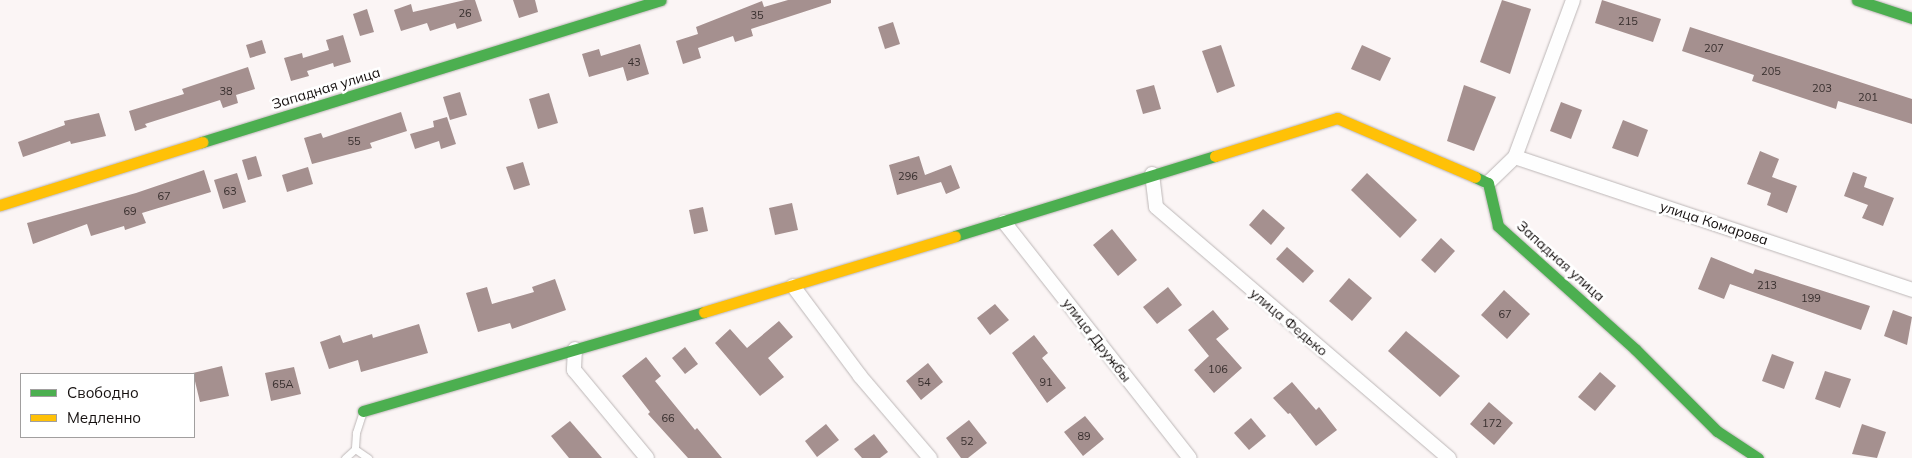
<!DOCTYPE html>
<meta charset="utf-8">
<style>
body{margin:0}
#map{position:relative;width:1912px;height:458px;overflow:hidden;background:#fbf5f5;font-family:Mulish,sans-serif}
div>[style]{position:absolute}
.building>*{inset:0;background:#a5908f}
.roads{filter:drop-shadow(0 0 1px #bcb6b6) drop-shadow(0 0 1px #bcb6b6)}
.lane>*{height:7px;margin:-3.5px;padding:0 3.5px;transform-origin:3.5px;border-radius:3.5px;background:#fefefe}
.street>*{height:14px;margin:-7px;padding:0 7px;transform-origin:7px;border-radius:7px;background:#fefefe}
.fast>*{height:11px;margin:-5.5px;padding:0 5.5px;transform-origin:5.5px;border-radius:5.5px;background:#4caf50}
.slow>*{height:11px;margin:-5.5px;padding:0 5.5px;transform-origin:5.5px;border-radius:5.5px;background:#ffc107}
span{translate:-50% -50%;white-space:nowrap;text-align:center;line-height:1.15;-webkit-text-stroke:5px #fff;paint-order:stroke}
.number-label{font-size:11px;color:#382f2e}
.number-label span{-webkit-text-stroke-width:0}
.street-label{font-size:14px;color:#140f0e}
.legend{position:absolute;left:20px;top:373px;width:175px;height:65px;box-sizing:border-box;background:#fff;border:1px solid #a19f9f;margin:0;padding:6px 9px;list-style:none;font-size:15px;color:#140f0e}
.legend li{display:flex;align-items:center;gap:10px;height:25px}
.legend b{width:25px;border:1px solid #a19f9f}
</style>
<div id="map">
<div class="building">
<div style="clip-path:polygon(465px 0,475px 0,482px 21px,457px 29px,455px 23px,430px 31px,427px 23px,401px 31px,394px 10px,411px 4px,413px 12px)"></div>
<div style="clip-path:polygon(513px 0,535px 0,538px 12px,519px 18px)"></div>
<div style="clip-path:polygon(788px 0,831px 0,831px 3px,751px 29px,753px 36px,735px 42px,733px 36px,698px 48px,701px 58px,683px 64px,676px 41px,698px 34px,696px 27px,762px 1px,764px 7px)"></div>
<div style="clip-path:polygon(1502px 0,1531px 9px,1510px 74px,1480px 62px)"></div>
<div style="clip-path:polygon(1602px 0,1661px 19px,1653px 42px,1595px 23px)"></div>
<div style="clip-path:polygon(367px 9px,374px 32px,360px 36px,353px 14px)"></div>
<div style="clip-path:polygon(893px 22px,900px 44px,885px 49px,878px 27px)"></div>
<div style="clip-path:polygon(1690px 27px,1912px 99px,1912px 124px,1838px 101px,1836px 109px,1752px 81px,1754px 75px,1682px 51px)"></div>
<div style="clip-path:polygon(343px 35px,351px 62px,334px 67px,333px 63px,307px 71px,309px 76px,291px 81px,284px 58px,302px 53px,303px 58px,329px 50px,326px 40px)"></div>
<div style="clip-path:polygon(262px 40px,266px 53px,250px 58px,246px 45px)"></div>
<div style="clip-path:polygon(640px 44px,649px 74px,627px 81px,623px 67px,589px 77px,582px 54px,599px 49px,601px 56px)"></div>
<div style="clip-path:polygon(1221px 45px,1235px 86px,1217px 93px,1202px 51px)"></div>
<div style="clip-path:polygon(1362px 45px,1391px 58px,1380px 81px,1351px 69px)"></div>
<div style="clip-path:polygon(248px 67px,255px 89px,236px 95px,238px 103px,223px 108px,220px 100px,145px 124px,147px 127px,135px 131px,129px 111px,184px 94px,182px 89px)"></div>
<div style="clip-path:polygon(1154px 85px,1161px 109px,1143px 114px,1136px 90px)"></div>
<div style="clip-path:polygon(1464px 85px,1496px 97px,1474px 151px,1447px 141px)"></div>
<div style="clip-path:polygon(460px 92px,467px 115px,450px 120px,443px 97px)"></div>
<div style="clip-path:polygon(549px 93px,558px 123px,538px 129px,529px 99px)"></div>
<div style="clip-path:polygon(1561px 102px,1582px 110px,1571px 139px,1550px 131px)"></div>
<div style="clip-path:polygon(401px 112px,407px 131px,370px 143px,372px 148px,312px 164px,304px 138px,321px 133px,323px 138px)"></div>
<div style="clip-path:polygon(99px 113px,106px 136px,71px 144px,70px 141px,23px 157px,18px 142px,65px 125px,64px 121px)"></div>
<div style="clip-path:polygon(447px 117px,456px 144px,441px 149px,439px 141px,415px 149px,410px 134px,434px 127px,433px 121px)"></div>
<div style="clip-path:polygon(1623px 120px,1648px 130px,1638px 157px,1612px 148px)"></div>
<div style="clip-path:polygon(1760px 151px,1779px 159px,1772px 177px,1797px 186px,1787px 213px,1767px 205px,1771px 193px,1747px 184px)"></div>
<div style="clip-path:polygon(256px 156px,262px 176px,248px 180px,242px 160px)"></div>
<div style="clip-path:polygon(919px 156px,925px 175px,951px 165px,960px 188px,946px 194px,941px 182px,897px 195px,889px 165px)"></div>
<div style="clip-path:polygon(523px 162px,530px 185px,514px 190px,506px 167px)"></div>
<div style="clip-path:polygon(308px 167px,313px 184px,287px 192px,282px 175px)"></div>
<div style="clip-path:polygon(204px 170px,211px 192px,142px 213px,146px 223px,125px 230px,124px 226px,91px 236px,87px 224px,33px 244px,27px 223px,136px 193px)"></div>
<div style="clip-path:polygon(1853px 172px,1867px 177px,1864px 187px,1894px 198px,1883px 226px,1862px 218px,1868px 205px,1844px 196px)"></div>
<div style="clip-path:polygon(237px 173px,246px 202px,223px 209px,214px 180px)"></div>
<div style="clip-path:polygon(1367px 173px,1417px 220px,1400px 238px,1351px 190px)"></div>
<div style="clip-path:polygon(792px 203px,798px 230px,775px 235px,769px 208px)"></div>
<div style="clip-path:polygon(703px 207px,708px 231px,694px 234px,689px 210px)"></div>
<div style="clip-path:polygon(1263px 209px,1285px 228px,1271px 245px,1249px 225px)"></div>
<div style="clip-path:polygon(1112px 229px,1137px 260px,1118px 276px,1093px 245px)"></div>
<div style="clip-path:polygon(1441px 238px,1455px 251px,1435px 273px,1421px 260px)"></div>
<div style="clip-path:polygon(1287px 247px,1314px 271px,1303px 283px,1276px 259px)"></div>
<div style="clip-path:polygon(1711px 257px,1753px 274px,1755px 269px,1870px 306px,1861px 330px,1730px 284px,1724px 299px,1698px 289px)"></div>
<div style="clip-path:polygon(1349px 278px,1372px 298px,1352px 321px,1329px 301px)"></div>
<div style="clip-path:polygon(555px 279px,566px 310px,512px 329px,510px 323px,478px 332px,466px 293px,487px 287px,492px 304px,534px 292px,532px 287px)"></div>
<div style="clip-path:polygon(1168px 287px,1182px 305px,1157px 324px,1143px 307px)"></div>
<div style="clip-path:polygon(1504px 290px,1530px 314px,1507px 339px,1481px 315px)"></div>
<div style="clip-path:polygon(995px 304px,1009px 320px,990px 335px,977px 318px)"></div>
<div style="clip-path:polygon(1213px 310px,1229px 329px,1216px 339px,1242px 368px,1214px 393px,1194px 370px,1209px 356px,1188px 330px)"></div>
<div style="clip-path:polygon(1893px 310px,1912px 317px,1907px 345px,1884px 336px)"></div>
<div style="clip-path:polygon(779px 321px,793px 337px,768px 358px,784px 377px,760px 396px,715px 343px,730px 329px,747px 348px)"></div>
<div style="clip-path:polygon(419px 324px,428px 353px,361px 372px,358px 360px,329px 369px,320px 342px,340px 335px,343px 343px,372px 334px,373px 338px)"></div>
<div style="clip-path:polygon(1406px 331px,1460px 376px,1440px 397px,1388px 351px)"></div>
<div style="clip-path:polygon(1034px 335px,1048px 353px,1042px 358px,1066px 388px,1047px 403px,1012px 353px)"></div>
<div style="clip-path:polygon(685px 347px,698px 364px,685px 374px,672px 358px)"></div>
<div style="clip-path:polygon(1772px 354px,1794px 362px,1784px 389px,1762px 381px)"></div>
<div style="clip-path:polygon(646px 357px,661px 376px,655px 381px,695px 430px,697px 428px,722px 458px,688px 458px,648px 414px,650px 412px,622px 376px)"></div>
<div style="clip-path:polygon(928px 363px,943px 382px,921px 400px,906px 381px)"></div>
<div style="clip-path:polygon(222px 366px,229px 396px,200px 402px,193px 373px)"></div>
<div style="clip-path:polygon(294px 367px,301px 394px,271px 401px,265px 373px)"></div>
<div style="clip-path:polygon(1825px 371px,1851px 379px,1840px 408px,1815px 399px)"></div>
<div style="clip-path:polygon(1600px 372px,1616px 386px,1595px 411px,1578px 397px)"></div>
<div style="clip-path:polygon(1292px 382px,1316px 410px,1319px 407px,1337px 430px,1316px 446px,1290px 413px,1288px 414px,1273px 398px)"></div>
<div style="clip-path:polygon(1489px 402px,1513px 423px,1494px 445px,1470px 424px)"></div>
<div style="clip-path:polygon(1085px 416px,1104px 439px,1083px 456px,1064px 432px)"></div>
<div style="clip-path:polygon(1251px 418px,1266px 436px,1249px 450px,1234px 433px)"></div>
<div style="clip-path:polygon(969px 420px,987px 443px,968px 458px,961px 458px,946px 438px)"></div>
<div style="clip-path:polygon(570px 421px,590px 444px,602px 458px,569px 458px,551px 436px)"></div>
<div style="clip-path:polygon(826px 424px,839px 440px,817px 457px,805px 441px)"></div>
<div style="clip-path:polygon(1862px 424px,1886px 432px,1877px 458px,1852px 454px)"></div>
<div style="clip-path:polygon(874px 434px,888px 452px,880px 458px,862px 458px,854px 449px)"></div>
</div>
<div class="roads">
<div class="lane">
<div style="left:363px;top:411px;width:23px;rotate:108deg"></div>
<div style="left:356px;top:433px;width:16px;rotate:94deg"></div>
<div style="left:355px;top:449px;width:16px;rotate:35deg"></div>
<div style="left:345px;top:458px;width:13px;rotate:-42deg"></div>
</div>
<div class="street">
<div style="left:1515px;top:157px;width:419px;rotate:18.5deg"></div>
<div style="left:1152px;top:174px;width:33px;rotate:83deg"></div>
<div style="left:1156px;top:207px;width:386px;rotate:40.6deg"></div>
<div style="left:1488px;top:183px;width:37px;rotate:-44deg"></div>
<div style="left:1515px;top:157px;width:167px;rotate:-69.7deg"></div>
<div style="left:1004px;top:222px;width:300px;rotate:51.8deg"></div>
<div style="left:793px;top:286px;width:112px;rotate:53.3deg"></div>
<div style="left:860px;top:376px;width:108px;rotate:49.5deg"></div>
<div style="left:575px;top:349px;width:21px;rotate:93deg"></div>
<div style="left:574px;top:370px;width:114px;rotate:50.3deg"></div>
</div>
<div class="fast">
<div style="left:1857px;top:0;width:58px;rotate:18.1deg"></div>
<div style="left:202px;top:142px;width:480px;rotate:-17.2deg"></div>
<div style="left:1475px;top:177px;width:14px;rotate:25deg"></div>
<div style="left:1488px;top:183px;width:44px;rotate:76.9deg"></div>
<div style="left:1498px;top:226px;width:184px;rotate:41.9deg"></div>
<div style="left:1635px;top:349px;width:116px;rotate:45deg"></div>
<div style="left:1717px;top:431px;width:49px;rotate:33.4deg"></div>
<div style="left:955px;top:236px;width:272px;rotate:-17.1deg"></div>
<div style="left:363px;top:411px;width:355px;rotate:-16.2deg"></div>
</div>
<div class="slow">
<div style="left:1215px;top:156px;width:128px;rotate:-17.3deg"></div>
<div style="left:1337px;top:118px;width:150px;rotate:23.1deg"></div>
<div style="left:0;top:205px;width:212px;rotate:-17.3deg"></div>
<div style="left:704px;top:312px;width:262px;rotate:-16.8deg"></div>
</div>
</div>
<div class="number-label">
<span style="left:465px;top:13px">26</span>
<span style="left:757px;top:15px">35</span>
<span style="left:1628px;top:21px">215</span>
<span style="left:1714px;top:48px">207</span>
<span style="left:634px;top:62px">43</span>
<span style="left:1771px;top:71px">205</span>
<span style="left:1822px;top:88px">203</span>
<span style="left:226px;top:91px">38</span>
<span style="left:1868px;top:97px">201</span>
<span style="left:354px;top:141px">55</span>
<span style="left:908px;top:176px">296</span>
<span style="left:230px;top:191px">63</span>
<span style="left:164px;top:196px">67</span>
<span style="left:130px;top:211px">69</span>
<span style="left:1767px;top:285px">213</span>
<span style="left:1811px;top:298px">199</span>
<span style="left:1505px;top:314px">67</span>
<span style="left:1218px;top:369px">106</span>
<span style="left:924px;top:382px">54</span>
<span style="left:1046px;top:382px">91</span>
<span style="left:283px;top:384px">65А</span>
<span style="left:668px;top:418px">66</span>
<span style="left:1492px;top:423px">172</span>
<span style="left:1084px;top:436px">89</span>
<span style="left:967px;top:441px">52</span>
</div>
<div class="street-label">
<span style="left:326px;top:88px;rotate:-17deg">Западная улица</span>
<span style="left:1714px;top:223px;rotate:18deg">улица Комарова</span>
<span style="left:1561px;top:261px;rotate:42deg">Западная улица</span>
<span style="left:1289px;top:322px;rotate:40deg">улица Федько</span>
<span style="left:1097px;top:340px;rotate:52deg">улица Дружбы</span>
</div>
<ul class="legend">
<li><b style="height:6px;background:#4caf50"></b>Свободно</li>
<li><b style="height:6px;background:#ffc107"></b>Медленно</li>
</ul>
</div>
